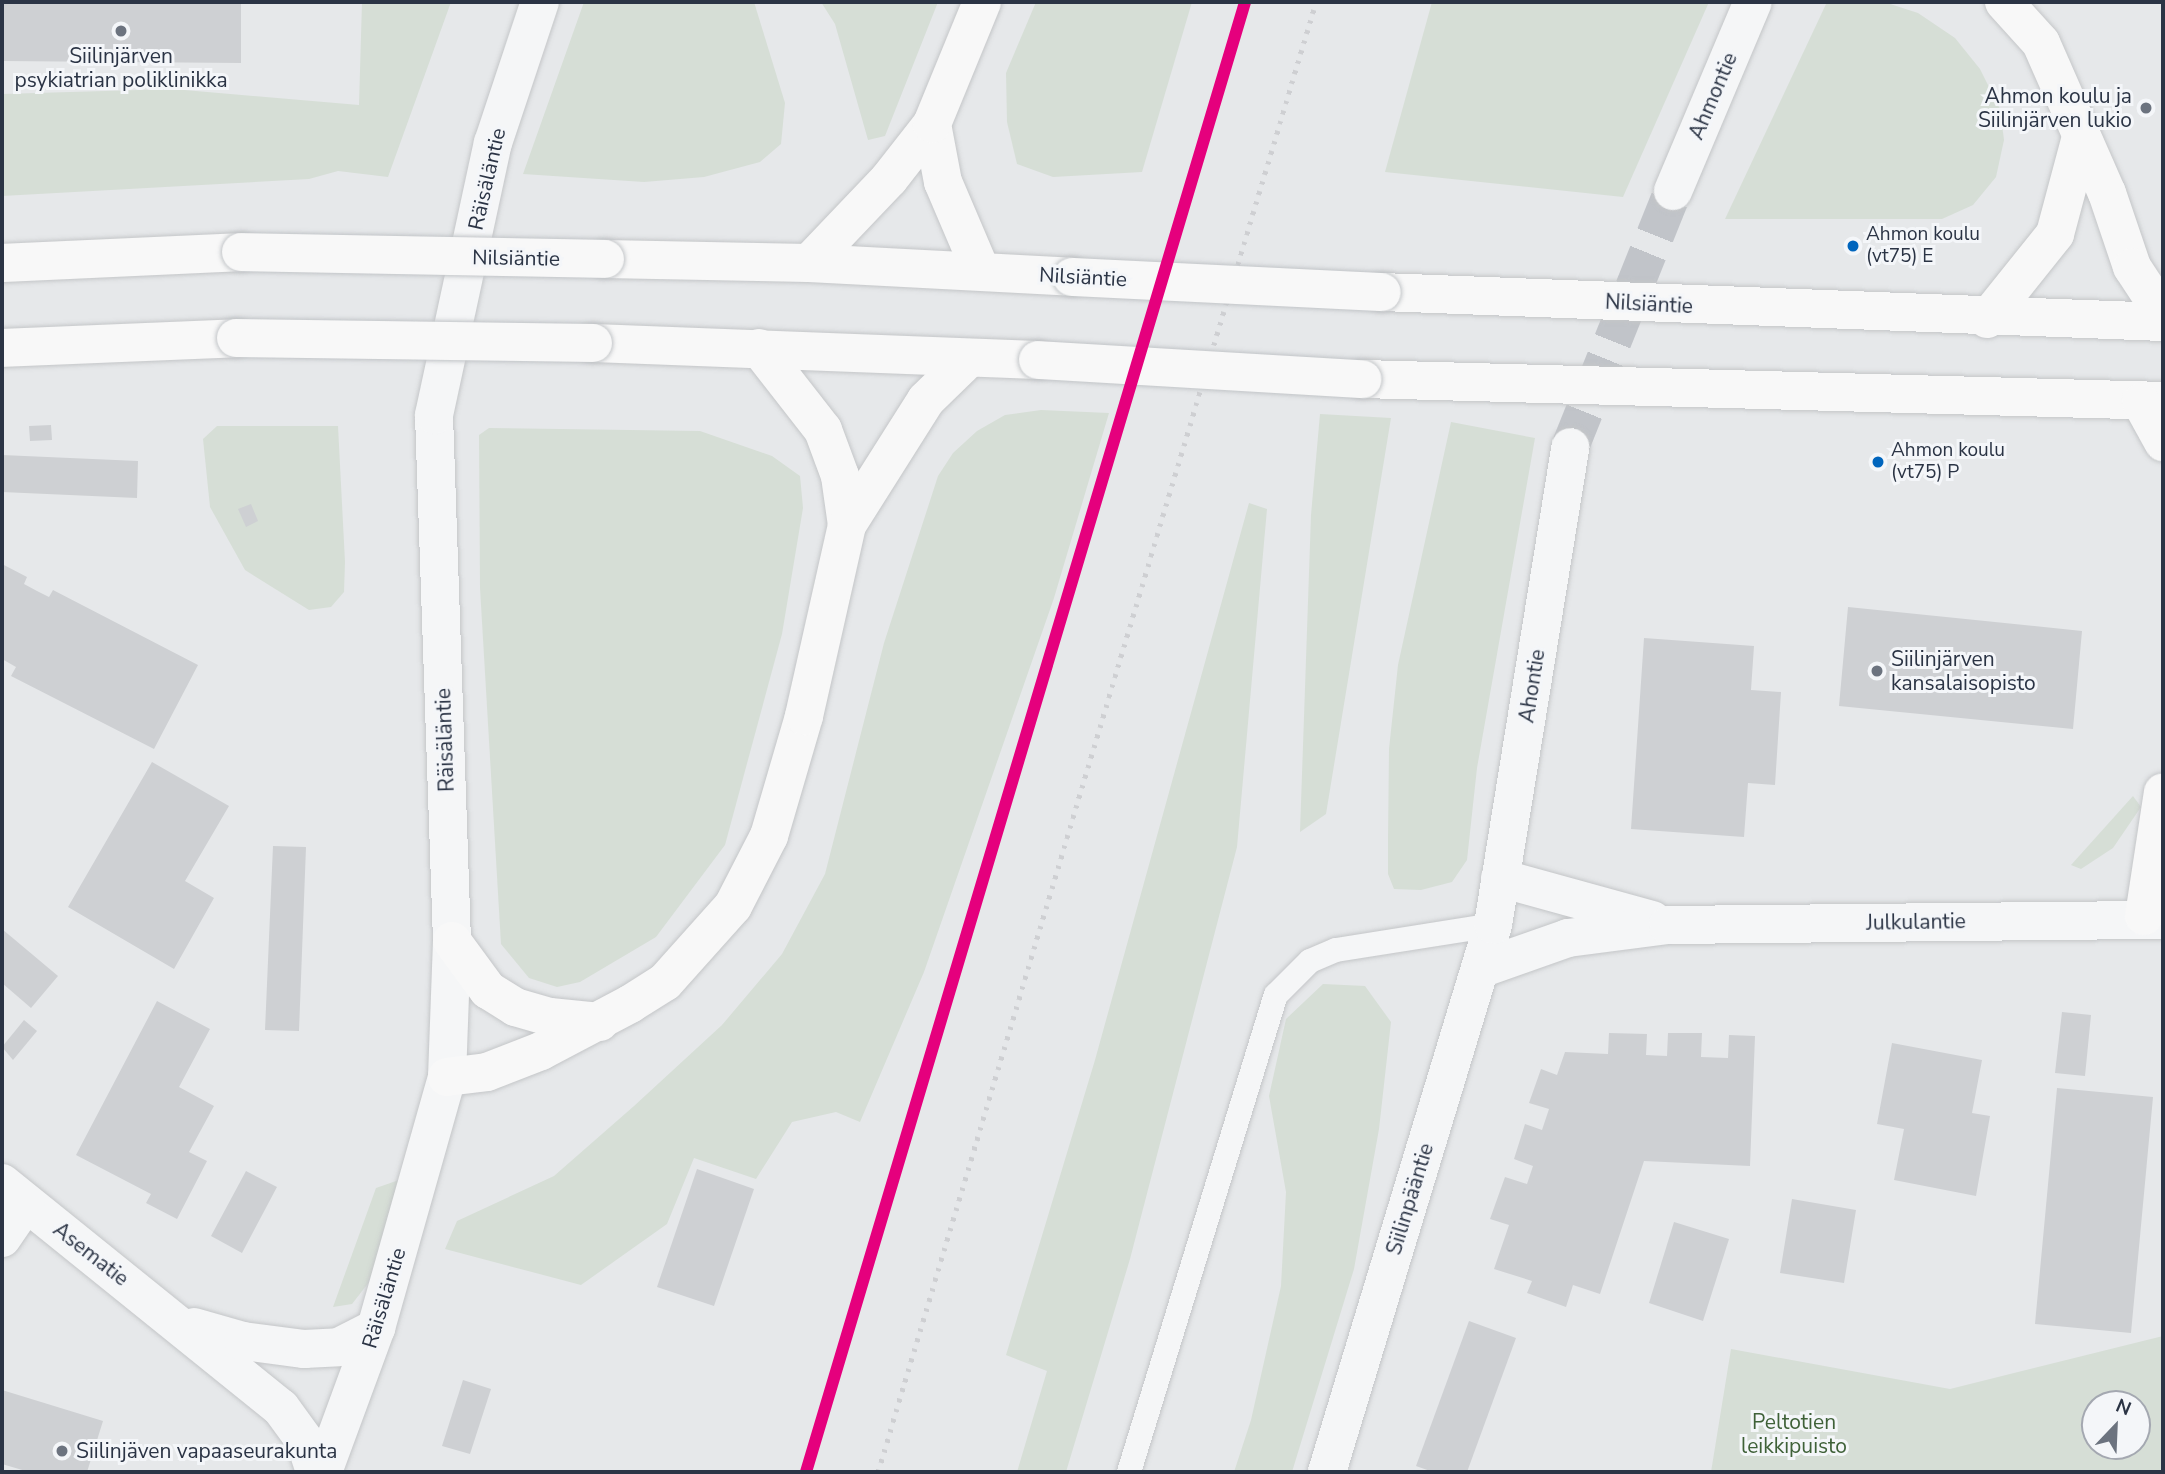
<!DOCTYPE html>
<meta charset="utf-8">
<style>
body{margin:0}
#map{position:relative;width:2165px;height:1474px;overflow:hidden;background:#e6e8ea;font-family:"Nunito Sans",sans-serif}
div>[style]{position:absolute}
.green>*{inset:0;background:#d6ded6}
.building>*{inset:0;background:#ced0d3}
.minor-tunnel>*{height:38px;margin-top:-19px;transform-origin:0;background:repeating-linear-gradient(90deg,#c1c4c9 0 38px,transparent 0 57px)}
.roads{filter:drop-shadow(0 0 2px #c4c6c8) drop-shadow(0 0 2px #c4c6c8)}
.service>*{height:24px;margin:-12px;padding:0 12px;transform-origin:12px;border-radius:12px;background:#f5f6f7}
.minor>*{height:38px;margin:-19px;padding:0 19px;transform-origin:19px;border-radius:19px;background:#f5f6f7}
.tertiary>*{height:38px;margin:-19px;padding:0 19px;transform-origin:19px;border-radius:19px;background:#f5f6f7}
.primary>*{height:38px;margin:-19px;padding:0 19px;transform-origin:19px;border-radius:19px;background:#f8f8f8}
.rail>*{height:5px;margin-top:-2.5px;transform-origin:0;background:repeating-linear-gradient(90deg,#cecfd2 0 3.5px,transparent 0 10.5px)}
.bridges{filter:drop-shadow(0 0 2px #c2c5c8) drop-shadow(0 0 2px #c2c5c8)}
.primary-bridge>*{height:38px;margin:-19px;padding:0 19px;transform-origin:19px;border-radius:19px;background:#f8f8f8}
.rail-1>*{height:12px;margin:-6px;padding:0 6px;transform-origin:6px;border-radius:6px;background:#e5007d}
.dots>*{width:19px;height:19px;translate:-50% -50%;box-sizing:border-box;border:4px solid #f4f6f9;border-radius:50%}
span{translate:-50% -50%;white-space:nowrap;text-align:center;line-height:1.15;-webkit-text-stroke:6px #f4f6f9;paint-order:stroke}
.bus-label{font-size:19px;color:#2b3445}
.left{translate:0 -50%;text-align:left}
.poi-label{font-size:21px;color:#2b3445}
.right{translate:-100% -50%;text-align:right}
.street-label{font-size:21px;color:#2b3445}
.park-label{font-size:21px;color:#3f6138}
.frame{position:absolute;inset:0;border:4px solid #2b3445;pointer-events:none}
.north{position:absolute;left:2081px;top:1390px;width:70px;height:70px;box-sizing:border-box;background:#f4f6f9;border:2px solid #a4a8b1;border-radius:50%;rotate:23deg;font-size:19px;font-weight:700;line-height:28px;text-align:center;color:#2b3445}
.north::after{content:'';display:block;margin:auto;width:24px;height:32px;background:#6c737f;clip-path:polygon(50% 0,100% 100%,50% 72%,0 100%)}
</style>
<div id="map">
<div class="green">
<div style="clip-path:polygon(362px 2px,451px 2px,388px 177px,338px 171px,309px 179px,2px 196px,2px 94px,173px 89px,359px 105px)"></div>
<div style="clip-path:polygon(584px 2px,754px 2px,785px 103px,781px 144px,760px 162px,704px 177px,644px 182px,523px 174px)"></div>
<div style="clip-path:polygon(821px 2px,938px 2px,885px 136px,868px 140px,835px 24px)"></div>
<div style="clip-path:polygon(1036px 2px,1192px 2px,1142px 172px,1053px 177px,1017px 164px,1007px 122px,1006px 73px)"></div>
<div style="clip-path:polygon(1432px 2px,1709px 2px,1623px 197px,1385px 172px)"></div>
<div style="clip-path:polygon(1827px 2px,1884px 2px,1918px 13px,1955px 38px,1980px 69px,2000px 109px,2004px 140px,1996px 177px,1973px 205px,1942px 219px,1725px 219px)"></div>
<div style="clip-path:polygon(1041px 410px,1109px 413px,1054px 598px,924px 972px,860px 1122px,836px 1112px,792px 1122px,756px 1179px,694px 1158px,667px 1224px,581px 1285px,445px 1249px,457px 1221px,554px 1176px,634px 1106px,722px 1025px,782px 954px,825px 874px,884px 643px,938px 476px,953px 453px,977px 431px,1005px 415px)"></div>
<div style="clip-path:polygon(1320px 414px,1391px 418px,1326px 814px,1300px 832px,1311px 515px)"></div>
<div style="clip-path:polygon(1451px 422px,1535px 438px,1477px 768px,1467px 860px,1452px 882px,1421px 890px,1394px 889px,1388px 874px,1388px 839px,1389px 749px,1398px 665px)"></div>
<div style="clip-path:polygon(217px 426px,338px 426px,345px 562px,344px 592px,331px 607px,309px 610px,245px 570px,210px 507px,203px 439px)"></div>
<div style="clip-path:polygon(489px 428px,700px 431px,772px 456px,800px 476px,803px 508px,782px 634px,725px 845px,656px 937px,580px 982px,557px 987px,529px 978px,501px 944px,480px 588px,479px 435px)"></div>
<div style="clip-path:polygon(1249px 503px,1267px 509px,1237px 847px,1130px 1259px,1066px 1472px,1017px 1472px,1047px 1371px,1006px 1355px,1095px 1060px)"></div>
<div style="clip-path:polygon(2133px 796px,2141px 807px,2113px 848px,2081px 869px,2071px 865px)"></div>
<div style="clip-path:polygon(1323px 984px,1365px 986px,1391px 1022px,1379px 1129px,1354px 1269px,1292px 1472px,1234px 1472px,1251px 1420px,1281px 1286px,1286px 1192px,1269px 1096px,1286px 1019px)"></div>
<div style="clip-path:polygon(399px 1180px,370px 1281px,352px 1304px,333px 1307px,376px 1188px)"></div>
<div style="clip-path:polygon(evenodd,2163px 1336px,2161px 1472px,1711px 1472px,1731px 1349px,1950px 1389px,2163px 1336px,2137px 1404px,2137px 1446px,2095px 1446px,2095px 1404px,2137px 1404px)"></div>
</div>
<div class="building">
<div style="clip-path:polygon(2px 2px,241px 2px,241px 63px,2px 61px)"></div>
<div style="clip-path:polygon(51px 425px,52px 440px,30px 441px,29px 426px)"></div>
<div style="clip-path:polygon(2px 455px,138px 461px,137px 498px,2px 492px)"></div>
<div style="clip-path:polygon(251px 504px,258px 521px,246px 527px,238px 509px)"></div>
<div style="clip-path:polygon(2px 564px,27px 577px,24px 584px,37px 591px,49px 597px,53px 590px,198px 665px,154px 749px,11px 676px,16px 667px,2px 659px)"></div>
<div style="clip-path:polygon(1848px 607px,2082px 631px,2073px 729px,1839px 706px)"></div>
<div style="clip-path:polygon(1644px 638px,1754px 646px,1751px 690px,1781px 692px,1775px 785px,1748px 783px,1744px 837px,1631px 829px)"></div>
<div style="clip-path:polygon(152px 762px,229px 806px,185px 881px,214px 898px,174px 969px,68px 907px)"></div>
<div style="clip-path:polygon(273px 846px,306px 847px,299px 1031px,265px 1030px)"></div>
<div style="clip-path:polygon(2px 929px,58px 976px,31px 1008px,2px 983px)"></div>
<div style="clip-path:polygon(157px 1001px,210px 1029px,179px 1087px,214px 1106px,189px 1152px,207px 1161px,177px 1219px,146px 1203px,151px 1194px,76px 1155px)"></div>
<div style="clip-path:polygon(2062px 1012px,2091px 1015px,2085px 1076px,2055px 1073px)"></div>
<div style="clip-path:polygon(24px 1020px,37px 1031px,13px 1060px,2px 1047px)"></div>
<div style="clip-path:polygon(1609px 1033px,1647px 1034px,1646px 1055px,1667px 1056px,1668px 1033px,1702px 1033px,1701px 1057px,1728px 1058px,1729px 1035px,1755px 1036px,1750px 1166px,1644px 1161px,1600px 1294px,1573px 1285px,1566px 1307px,1527px 1293px,1532px 1281px,1494px 1269px,1509px 1225px,1490px 1219px,1505px 1177px,1527px 1184px,1533px 1166px,1514px 1159px,1525px 1124px,1542px 1130px,1549px 1109px,1529px 1103px,1541px 1069px,1557px 1075px,1565px 1052px,1608px 1054px)"></div>
<div style="clip-path:polygon(1892px 1043px,1982px 1060px,1972px 1113px,1990px 1116px,1976px 1196px,1894px 1180px,1904px 1129px,1877px 1124px)"></div>
<div style="clip-path:polygon(2057px 1088px,2153px 1097px,2131px 1333px,2035px 1324px)"></div>
<div style="clip-path:polygon(697px 1169px,754px 1189px,714px 1306px,657px 1287px)"></div>
<div style="clip-path:polygon(246px 1171px,277px 1187px,242px 1253px,211px 1236px)"></div>
<div style="clip-path:polygon(1792px 1199px,1856px 1210px,1844px 1283px,1780px 1273px)"></div>
<div style="clip-path:polygon(1674px 1222px,1729px 1239px,1703px 1321px,1649px 1303px)"></div>
<div style="clip-path:polygon(1469px 1321px,1516px 1338px,1467px 1472px,1433px 1472px,1416px 1466px)"></div>
<div style="clip-path:polygon(463px 1380px,491px 1389px,470px 1454px,442px 1446px)"></div>
<div style="clip-path:polygon(2px 1390px,103px 1421px,87px 1472px,29px 1472px,2px 1464px)"></div>
</div>
<div class="minor-tunnel">
<div style="left:1570px;top:447px;width:276px;rotate:-68.1deg"></div>
</div>
<div class="roads">
<div class="service">
<div style="left:1129px;top:1472px;width:499px;rotate:-72.9deg"></div>
<div style="left:1276px;top:995px;width:48px;rotate:-45deg"></div>
<div style="left:1310px;top:961px;width:28px;rotate:-23deg"></div>
<div style="left:1336px;top:950px;width:159px;rotate:-9deg"></div>
</div>
<div class="minor">
<div style="left:1673px;top:191px;width:205px;rotate:-67.1deg"></div>
<div style="left:1500px;top:878px;width:158px;rotate:15.4deg"></div>
<div style="left:1480px;top:969px;width:93px;rotate:-19.4deg"></div>
<div style="left:1568px;top:938px;width:101px;rotate:-7.4deg"></div>
<div style="left:1668px;top:925px;width:495px;rotate:-0.6deg"></div>
<div style="left:2px;top:1183px;width:358px;rotate:38.9deg"></div>
<div style="left:281px;top:1408px;width:41px;rotate:54deg"></div>
<div style="left:305px;top:1441px;width:33px;rotate:72deg"></div>
<div style="left:2px;top:1238px;width:42px;rotate:-55.6deg"></div>
<div style="left:194px;top:1327px;width:51px;rotate:15.9deg"></div>
<div style="left:243px;top:1341px;width:62px;rotate:7.5deg"></div>
<div style="left:304px;top:1349px;width:35px;rotate:-3deg"></div>
<div style="left:339px;top:1347px;width:42px;rotate:-27.2deg"></div>
<div style="left:323px;top:1472px;width:153px;rotate:-69.8deg"></div>
<div style="left:376px;top:1328px;width:261px;rotate:-74.2deg"></div>
<div style="left:1327px;top:1472px;width:572px;rotate:-73.12deg"></div>
<div style="left:1493px;top:925px;width:484px;rotate:-80.8deg"></div>
</div>
<div class="tertiary">
<div style="left:447px;top:1077px;width:136px;rotate:-87.9deg"></div>
<div style="left:452px;top:941px;width:526px;rotate:-91.96deg"></div>
<div style="left:434px;top:415px;width:278px;rotate:-77.8deg"></div>
<div style="left:493px;top:143px;width:149px;rotate:-71.6deg"></div>
</div>
<div class="primary">
<div style="left:2004px;top:2px;width:55px;rotate:47.9deg"></div>
<div style="left:2041px;top:43px;width:164px;rotate:66.3deg"></div>
<div style="left:2107px;top:193px;width:78px;rotate:71.3deg"></div>
<div style="left:2132px;top:267px;width:56px;rotate:56.6deg"></div>
<div style="left:932px;top:124px;width:59px;rotate:79.3deg"></div>
<div style="left:943px;top:182px;width:97px;rotate:66.9deg"></div>
<div style="left:605px;top:259px;width:204px;rotate:1.1deg"></div>
<div style="left:809px;top:263px;width:263px;rotate:3deg"></div>
<div style="left:2px;top:263px;width:239px;rotate:-2.6deg"></div>
<div style="left:809px;top:263px;width:116px;rotate:-46.4deg"></div>
<div style="left:889px;top:179px;width:70px;rotate:-52deg"></div>
<div style="left:932px;top:124px;width:132px;rotate:-67.7deg"></div>
<div style="left:1382px;top:292px;width:782px;rotate:2.2deg"></div>
<div style="left:1987px;top:319px;width:109px;rotate:-51.3deg"></div>
<div style="left:2055px;top:234px;width:96px;rotate:-75deg"></div>
<div style="left:593px;top:343px;width:445px;rotate:2.2deg"></div>
<div style="left:2px;top:348px;width:234px;rotate:-2.4deg"></div>
<div style="left:759px;top:348px;width:104px;rotate:52deg"></div>
<div style="left:823px;top:430px;width:49px;rotate:69.7deg"></div>
<div style="left:840px;top:476px;width:49px;rotate:81.9deg"></div>
<div style="left:1362px;top:379px;width:801px;rotate:1.57deg"></div>
<div style="left:2141px;top:402px;width:46px;rotate:61.2deg"></div>
<div style="left:2144px;top:916px;width:125px;rotate:-81.3deg"></div>
<div style="left:452px;top:941px;width:61px;rotate:53.7deg"></div>
<div style="left:488px;top:990px;width:32px;rotate:32deg"></div>
<div style="left:515px;top:1007px;width:36px;rotate:16deg"></div>
<div style="left:550px;top:1017px;width:50px;rotate:5.7deg"></div>
<div style="left:447px;top:1077px;width:40px;rotate:-7.1deg"></div>
<div style="left:487px;top:1072px;width:58px;rotate:-21.3deg"></div>
<div style="left:541px;top:1051px;width:101px;rotate:-27.8deg"></div>
<div style="left:630px;top:1004px;width:41px;rotate:-32.2deg"></div>
<div style="left:665px;top:982px;width:102px;rotate:-48.2deg"></div>
<div style="left:733px;top:906px;width:79px;rotate:-62.8deg"></div>
<div style="left:769px;top:836px;width:125px;rotate:-73.7deg"></div>
<div style="left:804px;top:716px;width:196px;rotate:-77.3deg"></div>
<div style="left:847px;top:525px;width:148px;rotate:-57.7deg"></div>
<div style="left:926px;top:400px;width:60px;rotate:-44.3deg"></div>
</div>
</div>
<div class="rail">
<div style="left:878px;top:1472px;width:1534px;rotate:-73.41deg"></div>
</div>
<div class="bridges">
<div class="primary-bridge">
<div style="left:241px;top:252px;width:364px;rotate:1.1deg"></div>
<div style="left:1072px;top:277px;width:310px;rotate:2.8deg"></div>
<div style="left:236px;top:338px;width:357px;rotate:0.8deg"></div>
<div style="left:1038px;top:360px;width:325px;rotate:3.4deg"></div>
</div>
</div>
<div class="rail-1">
<div style="left:806px;top:1472px;width:1534px;rotate:-73.37deg"></div>
</div>
<div class="dots">
<div style="left:121px;top:31px;background:#6c737f"></div>
<div style="left:2146px;top:108px;background:#6c737f"></div>
<div style="left:1853px;top:246px;background:#0065bd"></div>
<div style="left:1878px;top:462px;background:#0065bd"></div>
<div style="left:1877px;top:671px;background:#6c737f"></div>
<div style="left:62px;top:1451px;background:#6c737f"></div>
</div>
<div class="bus-label">
<span class="left" style="left:1866px;top:246px">Ahmon koulu<br>(vt75) E</span>
<span class="left" style="left:1891px;top:462px">Ahmon koulu<br>(vt75) P</span>
</div>
<div class="poi-label">
<span style="left:121px;top:68px">Siilinjärven<br>psykiatrian poliklinikka</span>
<span class="right" style="left:2132px;top:108px">Ahmon koulu ja<br>Siilinjärven lukio</span>
<span class="left" style="left:1891px;top:671px">Siilinjärven<br>kansalaisopisto</span>
<span class="left" style="left:76px;top:1451px">Siilinjäven vapaaseurakunta</span>
</div>
<div class="street-label">
<span style="left:1713px;top:96px;rotate:-67deg">Ahmontie</span>
<span style="left:487px;top:179px;rotate:-77deg">Räisäläntie</span>
<span style="left:516px;top:258px;rotate:1deg">Nilsiäntie</span>
<span style="left:1083px;top:277px;rotate:3deg">Nilsiäntie</span>
<span style="left:1649px;top:304px;rotate:3deg">Nilsiäntie</span>
<span style="left:1532px;top:686px;rotate:-81deg">Ahontie</span>
<span style="left:445px;top:740px;rotate:-92deg">Räisäläntie</span>
<span style="left:1916px;top:922px;rotate:-1deg">Julkulantie</span>
<span style="left:1410px;top:1199px;rotate:-73deg">Siilinpääntie</span>
<span style="left:91px;top:1254px;rotate:38deg">Asematie</span>
<span style="left:384px;top:1298px;rotate:-73deg">Räisäläntie</span>
</div>
<div class="park-label">
<span style="left:1794px;top:1434px">Peltotien<br>leikkipuisto</span>
</div>
<div class="frame"></div>
<div class="north">N</div>
</div>
